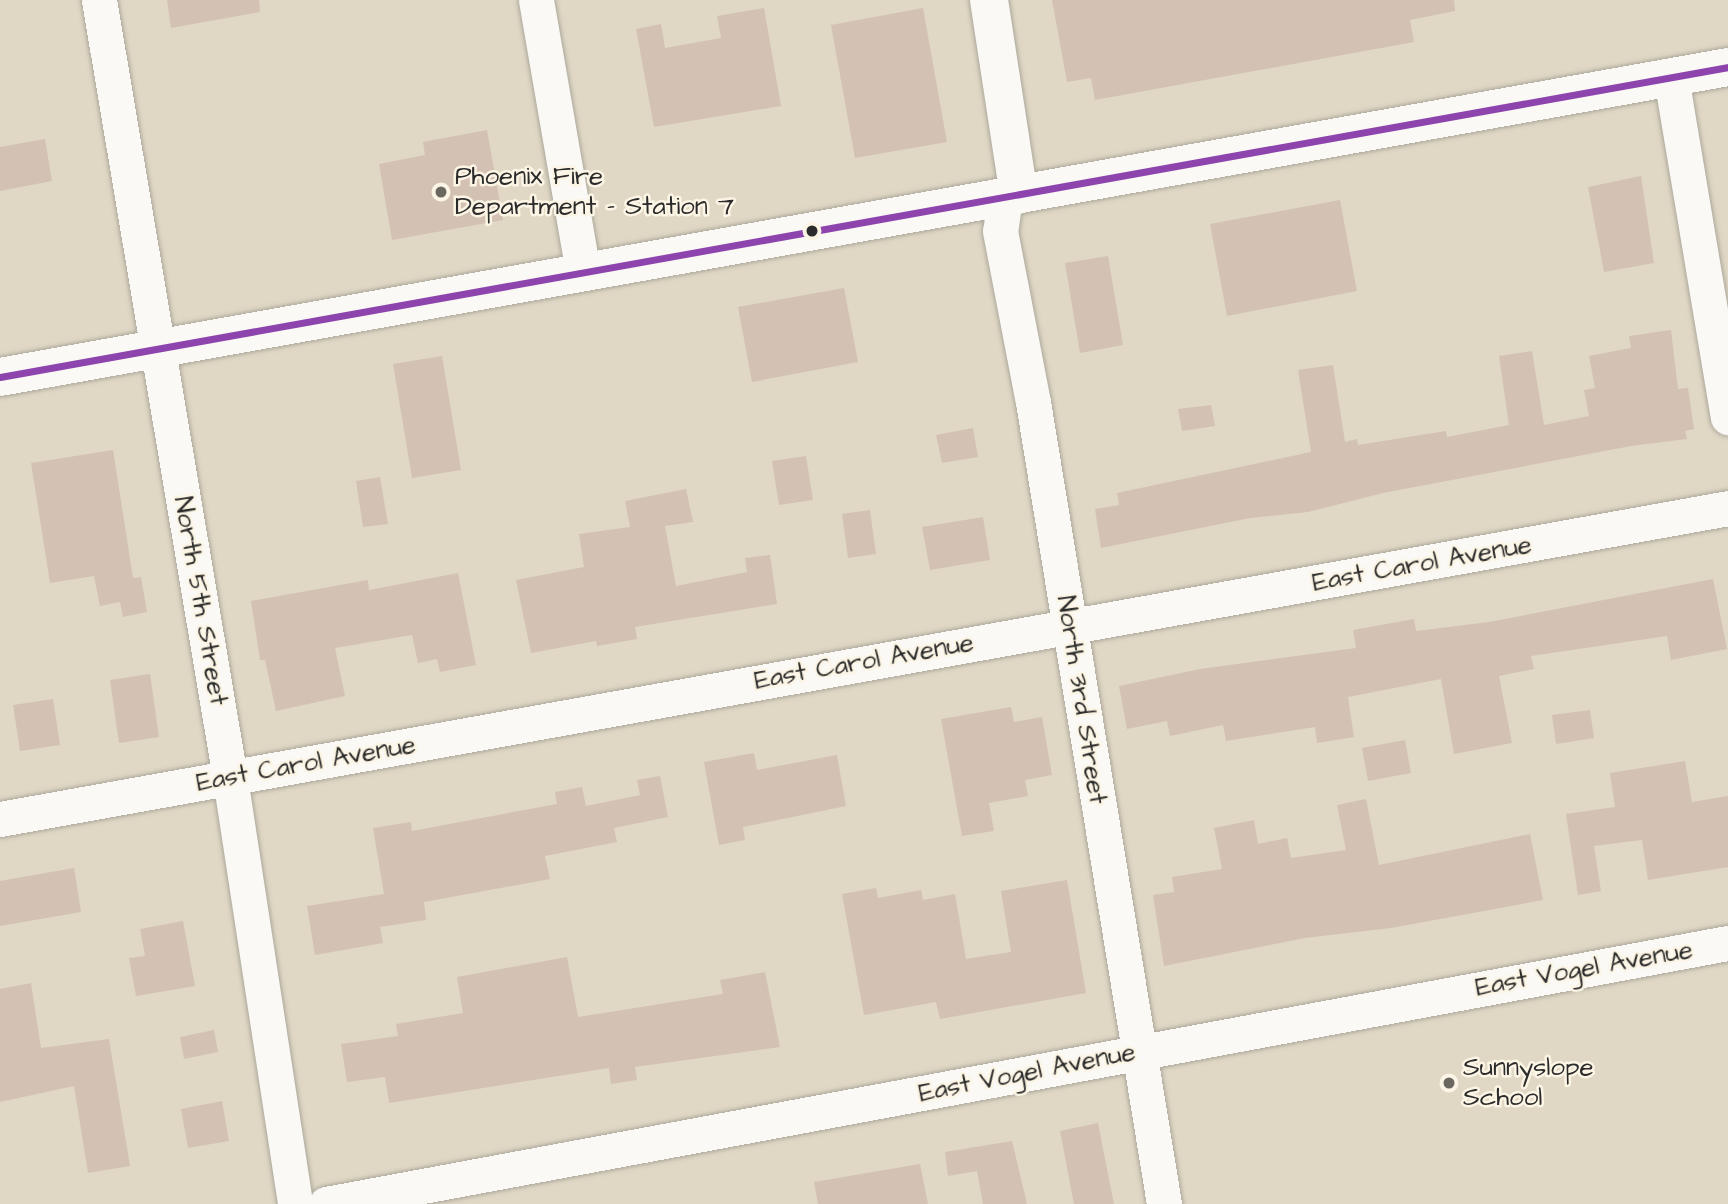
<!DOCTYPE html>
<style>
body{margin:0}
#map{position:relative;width:1728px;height:1204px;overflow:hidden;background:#e0d8c5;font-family:"Architects Daughter",sans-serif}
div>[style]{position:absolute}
.building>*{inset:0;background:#d3c1b3}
.roads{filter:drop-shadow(0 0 2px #ada89c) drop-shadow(0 0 2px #ada89c)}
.street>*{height:35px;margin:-17.5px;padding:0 17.5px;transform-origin:17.5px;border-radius:17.5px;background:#faf9f6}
.secondary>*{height:38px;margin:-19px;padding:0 19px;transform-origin:19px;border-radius:19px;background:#faf9f6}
.bus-1>*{height:7px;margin:-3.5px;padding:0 3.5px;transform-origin:3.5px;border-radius:3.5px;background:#8e44ad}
.dots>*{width:19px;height:19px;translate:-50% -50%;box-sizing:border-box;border:4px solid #fcf5e5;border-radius:50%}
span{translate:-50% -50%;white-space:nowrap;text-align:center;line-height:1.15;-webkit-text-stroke:5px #fcf5e5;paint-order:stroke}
.poi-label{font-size:26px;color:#2b2b2b}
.left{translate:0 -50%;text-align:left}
.street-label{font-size:26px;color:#2b2b2b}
</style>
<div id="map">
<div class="building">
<div style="clip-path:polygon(167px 0,259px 0,260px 12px,171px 28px)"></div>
<div style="clip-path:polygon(1052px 0,1454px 0,1455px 11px,1410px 20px,1414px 42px,1095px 100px,1091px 78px,1067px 82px)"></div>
<div style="clip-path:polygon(764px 8px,781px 106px,654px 127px,636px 29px,661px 24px,665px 48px,721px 38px,717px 16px)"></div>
<div style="clip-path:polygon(923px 8px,947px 142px,855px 158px,831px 25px)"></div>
<div style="clip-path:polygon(487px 130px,503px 220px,392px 240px,379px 164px,425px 155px,423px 142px)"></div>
<div style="clip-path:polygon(45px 139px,52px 181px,0 191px,0 147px)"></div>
<div style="clip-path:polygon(1641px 176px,1654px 263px,1604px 272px,1588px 187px)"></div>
<div style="clip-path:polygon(1340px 200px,1357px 291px,1227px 316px,1210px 224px)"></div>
<div style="clip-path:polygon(1108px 256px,1123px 345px,1080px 353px,1065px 263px)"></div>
<div style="clip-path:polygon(844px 288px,858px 362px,752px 382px,738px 307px)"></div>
<div style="clip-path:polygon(1671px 330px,1678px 389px,1688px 388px,1694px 429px,1685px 431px,1687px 439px,1631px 446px,1383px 493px,1308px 512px,1250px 518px,1101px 548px,1095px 509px,1119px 505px,1117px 493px,1311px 452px,1298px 370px,1333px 365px,1345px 442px,1357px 439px,1358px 445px,1446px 431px,1447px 437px,1509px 425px,1499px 356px,1532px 351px,1544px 425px,1589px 416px,1584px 390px,1595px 388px,1589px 356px,1631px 348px,1629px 336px)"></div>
<div style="clip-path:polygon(442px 356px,461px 470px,412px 478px,393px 364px)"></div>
<div style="clip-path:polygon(1211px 405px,1215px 426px,1182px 431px,1178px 409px)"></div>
<div style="clip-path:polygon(973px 428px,978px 457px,942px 463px,936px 435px)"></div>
<div style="clip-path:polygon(113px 450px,133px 578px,141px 577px,147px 612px,123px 617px,120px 602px,100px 606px,94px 576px,50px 583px,31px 463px)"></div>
<div style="clip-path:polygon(806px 456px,813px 500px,779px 505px,772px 461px)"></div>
<div style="clip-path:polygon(380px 477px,388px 524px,363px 527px,356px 481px)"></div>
<div style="clip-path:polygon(686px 489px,693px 522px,665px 526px,676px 586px,747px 572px,745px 558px,770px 555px,777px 604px,635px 627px,637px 639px,597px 646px,596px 641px,531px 653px,516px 580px,584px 567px,579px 534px,630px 527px,625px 501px)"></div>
<div style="clip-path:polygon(870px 510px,876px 554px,848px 558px,842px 514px)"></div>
<div style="clip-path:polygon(983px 517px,990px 560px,930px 570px,922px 527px)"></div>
<div style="clip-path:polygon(458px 573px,476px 665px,440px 672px,437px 659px,418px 663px,412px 635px,335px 648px,345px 696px,276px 711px,265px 660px,260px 660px,251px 601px,368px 580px,369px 590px)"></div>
<div style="clip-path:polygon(1713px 579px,1727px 649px,1671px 660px,1667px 636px,1531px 656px,1534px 669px,1499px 676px,1512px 743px,1454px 754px,1441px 679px,1348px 697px,1354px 737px,1317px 743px,1315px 727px,1226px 741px,1223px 725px,1170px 736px,1167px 721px,1127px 729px,1119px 686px,1200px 669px,1356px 648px,1353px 630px,1414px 619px,1416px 631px,1489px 622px)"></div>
<div style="clip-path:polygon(150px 674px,159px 737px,119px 743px,110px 680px)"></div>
<div style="clip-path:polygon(53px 699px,60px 745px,20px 751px,13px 705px)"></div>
<div style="clip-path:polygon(1011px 707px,1014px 722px,1042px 717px,1052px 775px,1025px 780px,1028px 796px,989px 803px,994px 831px,962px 836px,941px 719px)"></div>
<div style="clip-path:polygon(1590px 710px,1594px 738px,1556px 744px,1552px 715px)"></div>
<div style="clip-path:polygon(1405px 740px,1411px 773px,1368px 781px,1362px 748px)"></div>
<div style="clip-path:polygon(754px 753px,757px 770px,837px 755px,846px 806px,743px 827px,745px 840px,719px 845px,704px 762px)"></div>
<div style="clip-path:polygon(1685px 761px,1692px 802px,1728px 796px,1728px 867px,1648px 880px,1642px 840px,1594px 846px,1601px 891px,1578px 895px,1566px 814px,1615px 807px,1610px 773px)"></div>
<div style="clip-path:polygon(660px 776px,668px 817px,614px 828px,617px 842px,545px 856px,550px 879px,424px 902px,426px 920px,380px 927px,383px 943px,315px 955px,307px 906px,384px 894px,373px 828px,411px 822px,412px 831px,557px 804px,555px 792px,582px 787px,586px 806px,640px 795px,637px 780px)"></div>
<div style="clip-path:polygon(1366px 799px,1379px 865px,1530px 834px,1543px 900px,1391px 928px,1305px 938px,1164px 966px,1153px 895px,1174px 892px,1172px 877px,1222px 869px,1214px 828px,1254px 820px,1258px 844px,1287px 838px,1291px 858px,1346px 850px,1337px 805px)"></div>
<div style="clip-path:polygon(74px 868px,81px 912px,0 926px,0 881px)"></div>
<div style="clip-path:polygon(1067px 880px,1086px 993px,940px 1019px,936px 1002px,864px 1015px,842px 894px,876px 888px,878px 898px,921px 890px,923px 900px,955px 894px,966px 959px,1011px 952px,1001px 891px)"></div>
<div style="clip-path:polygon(183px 921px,195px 986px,136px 996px,129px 958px,145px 956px,140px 929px)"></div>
<div style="clip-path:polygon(567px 957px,578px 1017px,723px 994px,720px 980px,765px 972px,780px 1047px,635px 1067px,637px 1080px,611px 1084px,609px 1068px,389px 1103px,385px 1077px,347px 1082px,341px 1044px,398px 1036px,396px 1024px,463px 1013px,457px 977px)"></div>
<div style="clip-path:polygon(31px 983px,41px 1048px,109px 1039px,130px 1166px,88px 1173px,74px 1086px,0 1102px,0 989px)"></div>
<div style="clip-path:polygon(214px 1030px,218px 1052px,184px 1059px,180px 1037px)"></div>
<div style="clip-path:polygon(222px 1101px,229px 1141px,188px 1148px,181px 1109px)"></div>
<div style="clip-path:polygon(1098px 1123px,1114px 1204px,1074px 1204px,1060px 1131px)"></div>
<div style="clip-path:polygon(1012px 1141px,1027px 1204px,983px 1204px,977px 1171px,948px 1176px,945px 1152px)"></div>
<div style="clip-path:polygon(920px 1164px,928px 1204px,818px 1204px,814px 1182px)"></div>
</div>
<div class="roads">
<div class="street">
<div style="left:99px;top:0;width:789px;rotate:80.44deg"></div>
<div style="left:230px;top:778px;width:431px;rotate:81.3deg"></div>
<div style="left:536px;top:0;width:277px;rotate:80.2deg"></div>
<div style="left:1671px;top:77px;width:345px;rotate:80.5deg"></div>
<div style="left:1005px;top:197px;width:34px;rotate:98deg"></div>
<div style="left:1000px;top:231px;width:174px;rotate:79.1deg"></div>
<div style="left:1033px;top:402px;width:813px;rotate:80.72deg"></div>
<div style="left:0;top:819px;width:1756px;rotate:-10.2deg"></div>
<div style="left:326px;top:1204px;width:1426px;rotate:-10.55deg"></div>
</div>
<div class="secondary">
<div style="left:989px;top:0;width:197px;rotate:81.3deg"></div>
<div style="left:0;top:377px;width:1756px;rotate:-10.17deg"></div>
</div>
</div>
<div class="bus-1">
<div style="left:0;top:377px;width:1756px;rotate:-10.17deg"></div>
</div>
<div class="dots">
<div style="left:441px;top:192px;background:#6a6861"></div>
<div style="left:812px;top:231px;background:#2b2b2b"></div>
<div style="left:1449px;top:1083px;background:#6a6861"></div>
</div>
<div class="poi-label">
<span class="left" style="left:455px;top:192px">Phoenix Fire<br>Department - Station 7</span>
<span class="left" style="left:1463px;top:1083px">Sunnyslope<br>School</span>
</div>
<div class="street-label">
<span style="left:1422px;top:564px;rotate:-10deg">East Carol Avenue</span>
<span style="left:200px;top:601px;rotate:80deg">North 5th Street</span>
<span style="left:864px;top:662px;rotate:-10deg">East Carol Avenue</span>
<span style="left:1081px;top:700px;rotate:81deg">North 3rd Street</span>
<span style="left:306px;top:764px;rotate:-10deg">East Carol Avenue</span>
<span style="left:1584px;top:969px;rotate:-10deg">East Vogel Avenue</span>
<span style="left:1027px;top:1073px;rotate:-11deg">East Vogel Avenue</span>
</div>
</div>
